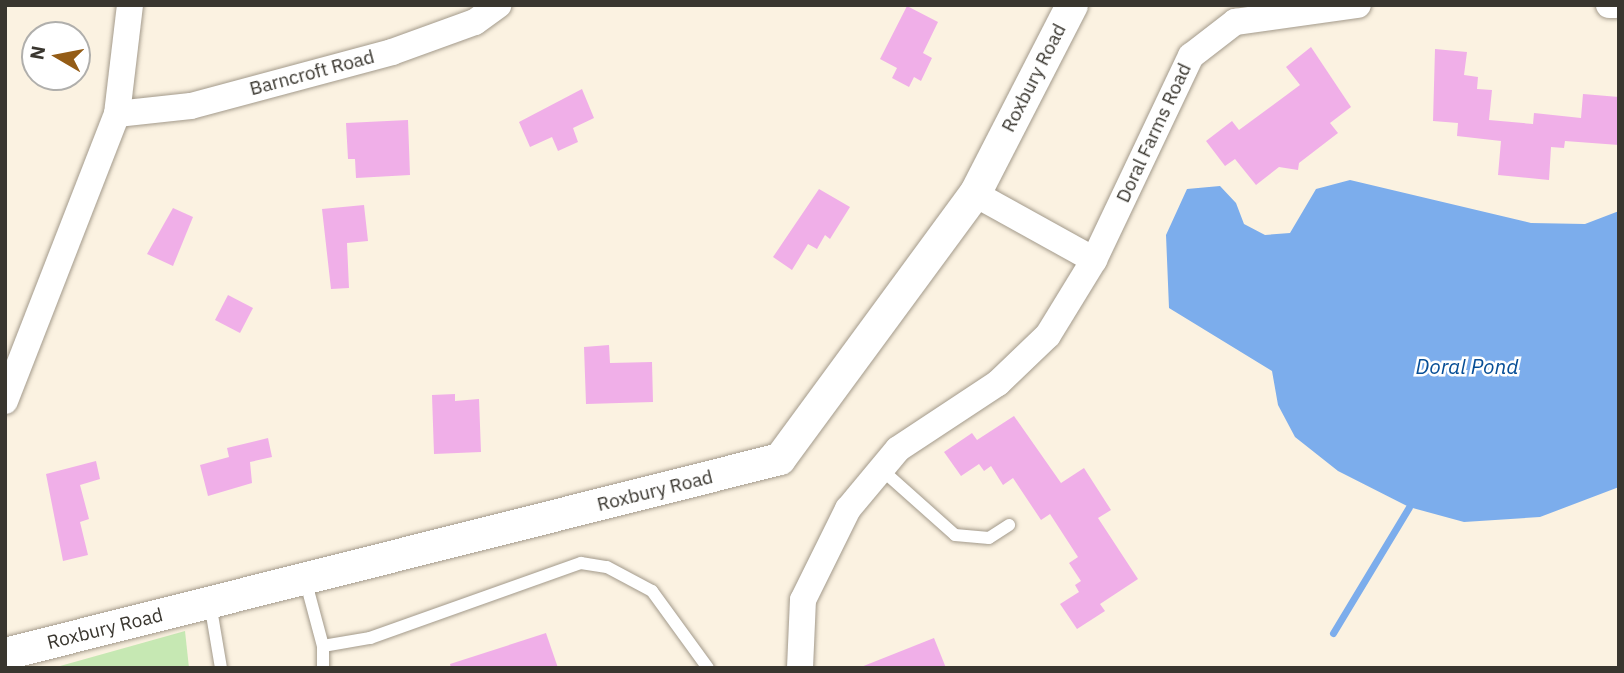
<!DOCTYPE html>
<style>
body{margin:0}
#map{position:relative;width:1624px;height:673px;overflow:hidden;background:#fbf2e1;font-family:"IBM Plex Sans",sans-serif}
div>[style]{position:absolute}
.green>*{inset:0;background:#c6e8b3}
.water>*{inset:0;background:#7cadec}
.stream>*{height:7px;margin:-3.5px;padding:0 3.5px;transform-origin:3.5px;border-radius:3.5px;background:#7cadec}
.building>*{inset:0;background:#f0afe8}
.roads{filter:drop-shadow(0 0 2px #a39a8b) drop-shadow(0 0 2px #a39a8b)}
.service>*{height:12px;margin:-6px;padding:0 6px;transform-origin:6px;border-radius:6px;background:#fff}
.minor>*{height:26px;margin:-13px;padding:0 13px;transform-origin:13px;border-radius:13px;background:#fff}
.tertiary>*{height:32px;margin:-16px;padding:0 16px;transform-origin:16px;border-radius:16px;background:#fff}
span{translate:-50% -50%;white-space:nowrap;text-align:center;line-height:1.15;-webkit-text-stroke:5px #fff;paint-order:stroke}
.street-label{font-size:19px;color:#39362f}
.water-label{font-size:21px;color:#074e96;font-style:italic}
.frame{position:absolute;inset:0;border:7px solid #39362f;pointer-events:none}
.north{position:absolute;left:21px;top:21px;width:70px;height:70px;box-sizing:border-box;background:#fff;border:2px solid #b0afac;border-radius:50%;rotate:280deg;font-size:19px;font-weight:700;line-height:28px;text-align:center;color:#39362f}
.north::after{content:'';display:block;margin:auto;width:24px;height:32px;background:#945c16;clip-path:polygon(50% 0,100% 100%,50% 72%,0 100%)}
</style>
<div id="map">
<div class="green">
<div style="clip-path:polygon(185px 631px,189px 668px,53px 668px)"></div>
</div>
<div class="water">
<div style="clip-path:polygon(1350px 180px,1531px 223px,1585px 224px,1619px 211px,1619px 487px,1540px 517px,1464px 522px,1409px 507px,1338px 471px,1295px 437px,1278px 405px,1272px 371px,1169px 308px,1166px 235px,1187px 189px,1220px 186px,1236px 203px,1244px 224px,1265px 235px,1290px 233px,1316px 189px)"></div>
</div>
<div class="stream">
<div style="left:1333px;top:633px;width:147px;rotate:-58.9deg"></div>
</div>
<div class="building">
<div style="clip-path:polygon(907px 6px,938px 22px,923px 53px,932px 58px,921px 81px,914px 77px,909px 87px,892px 78px,897px 68px,880px 59px)"></div>
<div style="clip-path:polygon(1311px 47px,1351px 107px,1330px 123px,1338px 133px,1299px 163px,1298px 170px,1279px 167px,1256px 185px,1235px 159px,1225px 166px,1206px 141px,1232px 121px,1239px 130px,1300px 85px,1286px 67px)"></div>
<div style="clip-path:polygon(1435px 49px,1467px 52px,1464px 75px,1478px 77px,1477px 89px,1492px 90px,1489px 120px,1533px 124px,1534px 113px,1581px 118px,1583px 94px,1619px 97px,1619px 145px,1565px 141px,1564px 148px,1551px 147px,1549px 180px,1498px 175px,1501px 141px,1457px 136px,1458px 123px,1433px 121px)"></div>
<div style="clip-path:polygon(582px 89px,594px 118px,573px 128px,578px 142px,558px 151px,552px 137px,530px 147px,519px 122px)"></div>
<div style="clip-path:polygon(408px 120px,410px 175px,356px 178px,355px 159px,348px 159px,346px 123px)"></div>
<div style="clip-path:polygon(819px 189px,850px 207px,830px 239px,825px 235px,817px 249px,808px 244px,792px 270px,773px 257px)"></div>
<div style="clip-path:polygon(364px 205px,368px 241px,347px 243px,349px 288px,331px 289px,322px 209px)"></div>
<div style="clip-path:polygon(173px 208px,193px 217px,173px 266px,147px 254px)"></div>
<div style="clip-path:polygon(228px 295px,253px 308px,240px 333px,215px 320px)"></div>
<div style="clip-path:polygon(609px 345px,610px 363px,652px 362px,653px 402px,586px 404px,584px 347px)"></div>
<div style="clip-path:polygon(455px 394px,455px 401px,479px 399px,481px 452px,434px 454px,432px 395px)"></div>
<div style="clip-path:polygon(1014px 416px,1061px 483px,1084px 468px,1111px 510px,1098px 518px,1138px 579px,1100px 604px,1105px 611px,1077px 629px,1060px 604px,1079px 592px,1075px 585px,1081px 581px,1069px 563px,1078px 557px,1050px 514px,1041px 520px,1013px 478px,1003px 485px,991px 466px,984px 471px,979px 464px,961px 476px,944px 452px,972px 433px,977px 440px)"></div>
<div style="clip-path:polygon(268px 438px,272px 457px,250px 462px,252px 483px,208px 496px,200px 465px,229px 457px,227px 448px)"></div>
<div style="clip-path:polygon(96px 461px,100px 479px,80px 485px,89px 519px,80px 522px,88px 555px,63px 561px,46px 474px)"></div>
<div style="clip-path:polygon(546px 633px,558px 668px,451px 668px,450px 664px)"></div>
<div style="clip-path:polygon(934px 638px,946px 668px,862px 668px,861px 667px)"></div>
</div>
<div class="roads">
<div class="service">
<div style="left:881px;top:469px;width:99px;rotate:41.7deg"></div>
<div style="left:955px;top:535px;width:34px;rotate:5deg"></div>
<div style="left:989px;top:538px;width:24px;rotate:-33deg"></div>
<div style="left:305px;top:579px;width:69px;rotate:75deg"></div>
<div style="left:323px;top:646px;width:22px;rotate:90deg"></div>
<div style="left:210px;top:603px;width:66px;rotate:80.4deg"></div>
<div style="left:323px;top:646px;width:48px;rotate:-9.7deg"></div>
<div style="left:370px;top:638px;width:224px;rotate:-19.6deg"></div>
<div style="left:581px;top:563px;width:26px;rotate:9deg"></div>
<div style="left:607px;top:567px;width:51px;rotate:28.1deg"></div>
<div style="left:652px;top:591px;width:95px;rotate:54deg"></div>
</div>
<div class="minor">
<div style="left:1609px;top:5px;width:7px"></div>
<div style="left:117px;top:114px;width:74px;rotate:-6.2deg"></div>
<div style="left:191px;top:106px;width:208px;rotate:-15deg"></div>
<div style="left:392px;top:52px;width:88px;rotate:-19.9deg"></div>
<div style="left:475px;top:22px;width:29px;rotate:-36deg"></div>
<div style="left:975px;top:194px;width:136px;rotate:29deg"></div>
<div style="left:5px;top:401px;width:308px;rotate:-68.7deg"></div>
<div style="left:117px;top:114px;width:110px;rotate:-83.2deg"></div>
<div style="left:800px;top:668px;width:68px;rotate:-87.5deg"></div>
<div style="left:803px;top:600px;width:102px;rotate:-63.7deg"></div>
<div style="left:848px;top:509px;width:78px;rotate:-50.2deg"></div>
<div style="left:898px;top:449px;width:120px;rotate:-33.4deg"></div>
<div style="left:998px;top:383px;width:69px;rotate:-43.8deg"></div>
<div style="left:1048px;top:335px;width:88px;rotate:-58.5deg"></div>
<div style="left:1094px;top:260px;width:226px;rotate:-64.6deg"></div>
<div style="left:1191px;top:56px;width:56px;rotate:-37.7deg"></div>
<div style="left:1235px;top:22px;width:124px;rotate:-7.9deg"></div>
</div>
<div class="tertiary">
<div style="left:5px;top:654px;width:799px;rotate:-14.12deg"></div>
<div style="left:780px;top:459px;width:329px;rotate:-53.7deg"></div>
<div style="left:975px;top:194px;width:212px;rotate:-62.8deg"></div>
</div>
</div>
<div class="street-label">
<span style="left:312px;top:73px;rotate:-15deg">Barncroft Road</span>
<span style="left:1034px;top:78px;rotate:-63deg">Roxbury Road</span>
<span style="left:1154px;top:133px;rotate:-65deg">Doral Farms Road</span>
<span style="left:655px;top:491px;rotate:-14deg">Roxbury Road</span>
<span style="left:105px;top:629px;rotate:-14deg">Roxbury Road</span>
</div>
<div class="water-label">
<span style="left:1467px;top:366px">Doral Pond</span>
</div>
<div class="frame"></div>
<div class="north">N</div>
</div>
